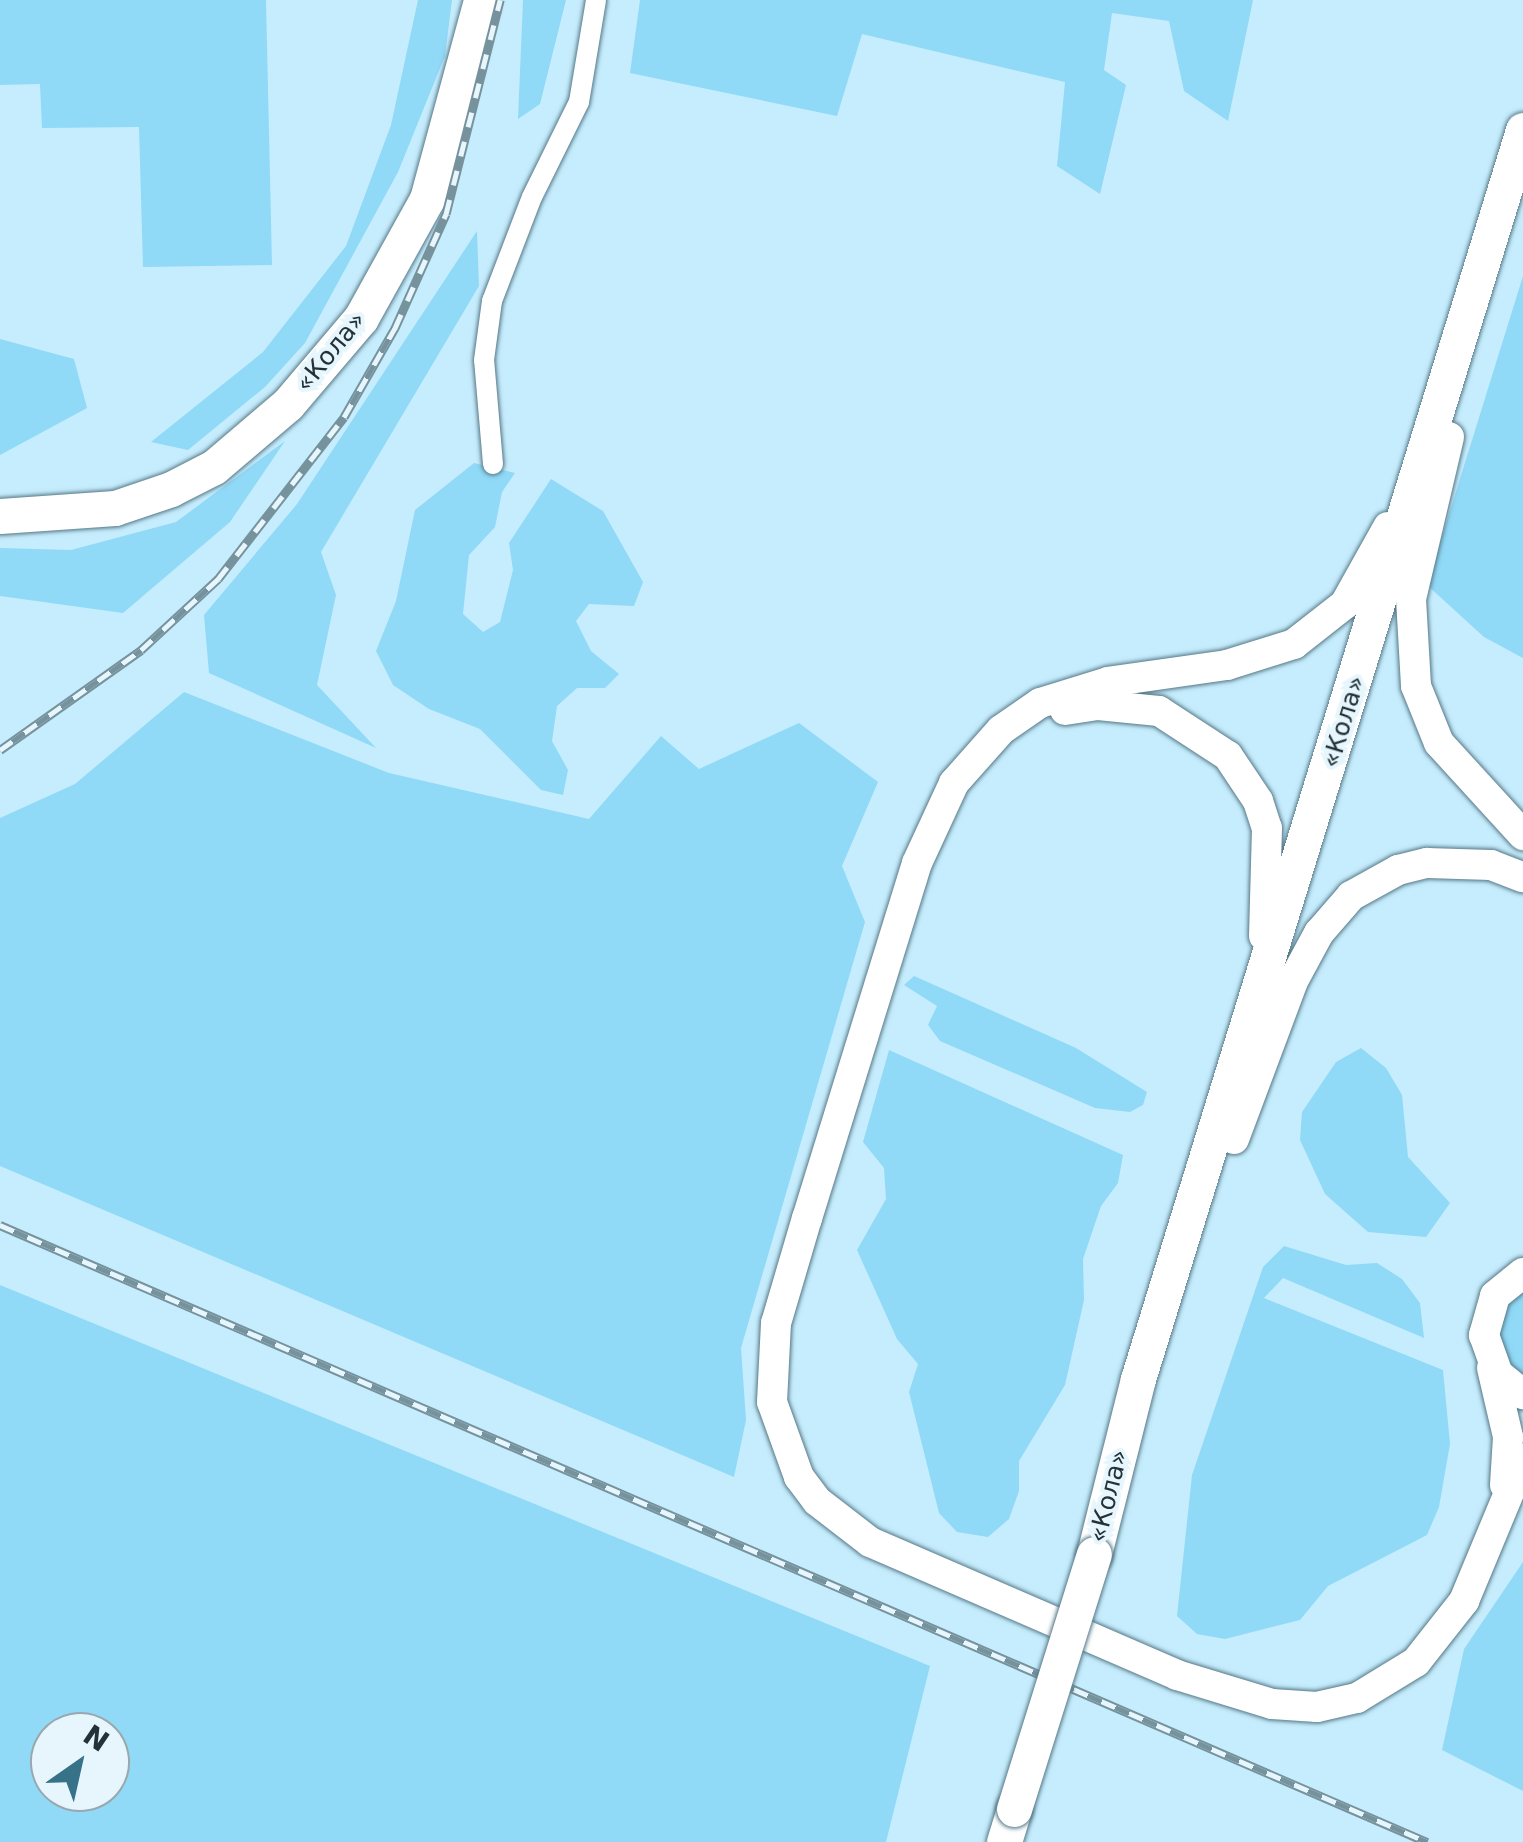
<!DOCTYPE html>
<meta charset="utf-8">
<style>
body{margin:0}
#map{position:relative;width:1523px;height:1842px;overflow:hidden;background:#c6edfd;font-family:"DejaVu Sans",sans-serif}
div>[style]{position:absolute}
.green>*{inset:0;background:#90d9f7}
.roads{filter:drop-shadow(0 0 2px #557887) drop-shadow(0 0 2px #557887)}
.street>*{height:20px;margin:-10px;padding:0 10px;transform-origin:10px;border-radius:10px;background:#fff}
.primary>*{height:30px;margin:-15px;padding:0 15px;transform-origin:15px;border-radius:15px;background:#fff}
.highway>*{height:35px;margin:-17.5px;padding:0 17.5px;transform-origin:17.5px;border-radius:17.5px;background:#fff}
.rail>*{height:9px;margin-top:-4.5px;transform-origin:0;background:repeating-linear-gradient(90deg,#e6f6fc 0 15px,#76929d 0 30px);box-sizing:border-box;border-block:2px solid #76929d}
.bridges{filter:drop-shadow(0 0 2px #557887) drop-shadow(0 0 2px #557887)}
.highway-bridge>*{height:35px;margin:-17.5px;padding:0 17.5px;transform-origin:17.5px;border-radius:17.5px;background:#fff}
span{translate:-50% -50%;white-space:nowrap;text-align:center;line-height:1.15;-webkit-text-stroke:8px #e6f6fc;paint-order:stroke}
.street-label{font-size:25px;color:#233239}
.north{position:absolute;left:30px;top:1712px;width:100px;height:100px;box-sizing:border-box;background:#e6f6fc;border:2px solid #98a8ae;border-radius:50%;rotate:34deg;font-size:28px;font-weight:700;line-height:40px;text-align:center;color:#233239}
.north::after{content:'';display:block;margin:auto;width:35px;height:45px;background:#367389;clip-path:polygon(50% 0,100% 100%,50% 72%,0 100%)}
</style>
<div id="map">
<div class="green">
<div style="clip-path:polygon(0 0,266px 0,272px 265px,143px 267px,139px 127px,42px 128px,40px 84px,0 85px)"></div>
<div style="clip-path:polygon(418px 0,452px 0,445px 56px,398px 172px,305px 343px,265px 387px,188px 450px,151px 442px,263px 352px,346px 246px,391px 125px)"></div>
<div style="clip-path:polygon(523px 0,566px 0,540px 104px,518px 119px)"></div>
<div style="clip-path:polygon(640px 0,1253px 0,1228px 121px,1184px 91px,1169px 21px,1112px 13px,1104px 70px,1126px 85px,1100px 194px,1057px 166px,1065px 82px,862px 34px,837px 116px,630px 73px)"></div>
<div style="clip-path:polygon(477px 231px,479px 286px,321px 552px,336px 595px,317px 685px,376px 748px,209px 673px,204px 615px,297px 504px)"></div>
<div style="clip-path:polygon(1523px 276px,1523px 658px,1484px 637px,1427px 585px)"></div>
<div style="clip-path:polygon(0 339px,74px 359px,87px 408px,0 455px)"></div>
<div style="clip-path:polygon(285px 441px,230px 522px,123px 613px,0 596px,0 548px,71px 550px,176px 522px)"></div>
<div style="clip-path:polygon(474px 463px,515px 473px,502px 492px,495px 527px,469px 555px,463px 614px,483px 632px,500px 622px,513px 570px,509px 543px,551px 479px,603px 511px,643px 582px,634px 606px,589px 604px,576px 621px,591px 651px,619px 674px,605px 688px,577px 688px,557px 706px,552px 741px,568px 770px,563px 795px,541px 790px,480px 729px,429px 709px,393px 685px,376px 651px,396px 601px,415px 510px)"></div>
<div style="clip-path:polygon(184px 692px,389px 773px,589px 819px,661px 736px,699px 769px,799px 723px,878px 782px,842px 866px,865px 922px,741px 1348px,746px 1420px,734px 1477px,0 1166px,0 818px,75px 784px)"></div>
<div style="clip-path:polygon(914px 976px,1076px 1048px,1147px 1092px,1143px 1105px,1130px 1112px,1095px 1108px,940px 1041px,928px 1025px,937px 1006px,904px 985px)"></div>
<div style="clip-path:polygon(1361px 1048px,1386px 1068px,1402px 1095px,1408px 1157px,1450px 1203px,1426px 1237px,1368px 1232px,1325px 1194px,1300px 1140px,1302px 1112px,1336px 1062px)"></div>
<div style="clip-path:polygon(889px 1050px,1123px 1155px,1118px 1183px,1101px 1206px,1083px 1259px,1084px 1300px,1065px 1385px,1019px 1461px,1019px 1491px,1009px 1519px,988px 1537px,957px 1532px,939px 1513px,909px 1392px,918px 1364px,897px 1339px,857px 1250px,886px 1199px,884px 1168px,863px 1142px)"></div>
<div style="clip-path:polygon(1284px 1246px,1346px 1265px,1377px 1263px,1402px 1279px,1420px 1303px,1424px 1338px,1283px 1278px,1264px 1298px,1443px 1370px,1450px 1444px,1439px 1507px,1427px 1535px,1328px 1586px,1300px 1620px,1225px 1639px,1197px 1634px,1177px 1616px,1192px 1475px,1263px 1267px)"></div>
<div style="clip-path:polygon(evenodd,0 1285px,930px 1666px,886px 1842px,0 1842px,0 1285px,110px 1732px,110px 1792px,50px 1792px,50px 1732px,110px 1732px)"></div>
<div style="clip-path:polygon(1523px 1285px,1523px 1384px,1498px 1356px,1499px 1311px)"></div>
<div style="clip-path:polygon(1523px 1562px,1523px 1791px,1442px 1750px,1464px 1649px)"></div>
</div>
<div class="roads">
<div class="street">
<div style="left:493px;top:464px;width:104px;rotate:-94.9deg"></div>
<div style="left:484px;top:360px;width:60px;rotate:-82.3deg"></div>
<div style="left:492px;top:301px;width:111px;rotate:-69deg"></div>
<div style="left:532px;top:197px;width:106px;rotate:-63.7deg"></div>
<div style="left:579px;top:102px;width:103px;rotate:-80.5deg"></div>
</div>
<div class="primary">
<div style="left:1449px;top:437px;width:166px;rotate:103.2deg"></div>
<div style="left:1411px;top:599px;width:87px;rotate:86.7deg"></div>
<div style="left:1416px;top:686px;width:61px;rotate:68deg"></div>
<div style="left:1439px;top:743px;width:125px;rotate:47.6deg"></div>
<div style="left:1388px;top:527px;width:88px;rotate:119.2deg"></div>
<div style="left:1345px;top:604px;width:65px;rotate:141.9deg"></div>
<div style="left:1294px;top:644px;width:70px;rotate:162.6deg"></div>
<div style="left:1227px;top:665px;width:120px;rotate:171.9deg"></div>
<div style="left:1108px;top:682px;width:71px;rotate:162.8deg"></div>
<div style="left:1040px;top:703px;width:47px;rotate:145.3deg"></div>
<div style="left:1001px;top:730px;width:71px;rotate:131.6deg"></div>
<div style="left:954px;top:783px;width:88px;rotate:114.8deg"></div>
<div style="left:917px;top:863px;width:372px;rotate:107.2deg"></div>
<div style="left:807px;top:1218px;width:109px;rotate:106.4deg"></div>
<div style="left:776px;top:1323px;width:79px;rotate:92.9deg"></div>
<div style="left:772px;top:1402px;width:80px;rotate:70.2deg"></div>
<div style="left:799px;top:1477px;width:30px;rotate:53deg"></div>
<div style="left:817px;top:1501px;width:67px;rotate:37.7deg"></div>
<div style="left:870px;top:1542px;width:335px;rotate:23.4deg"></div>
<div style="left:1177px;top:1675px;width:99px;rotate:17deg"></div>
<div style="left:1272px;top:1704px;width:45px;rotate:3.8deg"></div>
<div style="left:1317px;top:1707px;width:41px;rotate:-12.7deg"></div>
<div style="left:1357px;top:1698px;width:69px;rotate:-31.4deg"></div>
<div style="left:1416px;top:1662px;width:78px;rotate:-51.8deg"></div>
<div style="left:1464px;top:1601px;width:154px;rotate:-67.4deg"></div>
<div style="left:1065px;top:710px;width:33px;rotate:-9deg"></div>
<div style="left:1098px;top:705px;width:61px;rotate:5.6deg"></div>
<div style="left:1159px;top:711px;width:82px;rotate:33.1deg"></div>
<div style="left:1228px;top:756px;width:54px;rotate:56.3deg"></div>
<div style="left:1258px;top:801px;width:28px;rotate:72deg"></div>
<div style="left:1267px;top:828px;width:108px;rotate:91.6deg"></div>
<div style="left:1234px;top:1139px;width:169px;rotate:-69.5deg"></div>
<div style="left:1293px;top:981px;width:55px;rotate:-61.6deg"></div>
<div style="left:1319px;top:933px;width:49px;rotate:-49.1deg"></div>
<div style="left:1351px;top:896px;width:54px;rotate:-29deg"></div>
<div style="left:1398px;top:870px;width:30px;rotate:-14deg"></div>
<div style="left:1427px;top:863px;width:64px;rotate:1.8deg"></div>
<div style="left:1491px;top:865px;width:34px;rotate:21deg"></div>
<div style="left:1523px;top:1273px;width:36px;rotate:141deg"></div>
<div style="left:1495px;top:1296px;width:41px;rotate:105.8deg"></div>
<div style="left:1484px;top:1335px;width:41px;rotate:70.3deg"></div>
<div style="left:1498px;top:1374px;width:32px;rotate:39deg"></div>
<div style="left:1492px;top:1368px;width:71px;rotate:76.9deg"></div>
<div style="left:1508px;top:1437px;width:48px;rotate:93.6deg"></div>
</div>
<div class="highway">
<div style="left:0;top:516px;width:115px;rotate:-4deg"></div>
<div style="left:115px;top:508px;width:59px;rotate:-18.7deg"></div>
<div style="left:171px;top:489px;width:48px;rotate:-27.1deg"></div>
<div style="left:214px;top:467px;width:97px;rotate:-40.4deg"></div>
<div style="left:288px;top:404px;width:113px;rotate:-49.7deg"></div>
<div style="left:361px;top:318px;width:136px;rotate:-61deg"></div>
<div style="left:427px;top:199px;width:206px;rotate:-74.8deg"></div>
<div style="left:1094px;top:1554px;width:180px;rotate:-75.9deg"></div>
<div style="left:1138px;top:1379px;width:1307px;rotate:-72.87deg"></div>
<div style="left:1004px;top:1842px;width:34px;rotate:-73deg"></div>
</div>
</div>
<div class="rail">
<div style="left:0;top:750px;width:173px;rotate:-35.3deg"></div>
<div style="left:141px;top:650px;width:105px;rotate:-42.7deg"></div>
<div style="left:218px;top:579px;width:205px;rotate:-52.1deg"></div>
<div style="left:344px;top:417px;width:103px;rotate:-60.2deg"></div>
<div style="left:395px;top:328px;width:125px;rotate:-65.9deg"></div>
<div style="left:446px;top:214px;width:221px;rotate:-75.8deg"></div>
<div style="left:0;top:1225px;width:1555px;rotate:23.38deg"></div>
</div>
<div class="bridges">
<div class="highway-bridge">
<div style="left:1014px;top:1809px;width:267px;rotate:-72.6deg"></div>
</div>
</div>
<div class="street-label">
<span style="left:331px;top:352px;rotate:-51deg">«Кола»</span>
<span style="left:1344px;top:722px;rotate:-73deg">«Кола»</span>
<span style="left:1109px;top:1496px;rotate:-76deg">«Кола»</span>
</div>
<div class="north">N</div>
</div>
